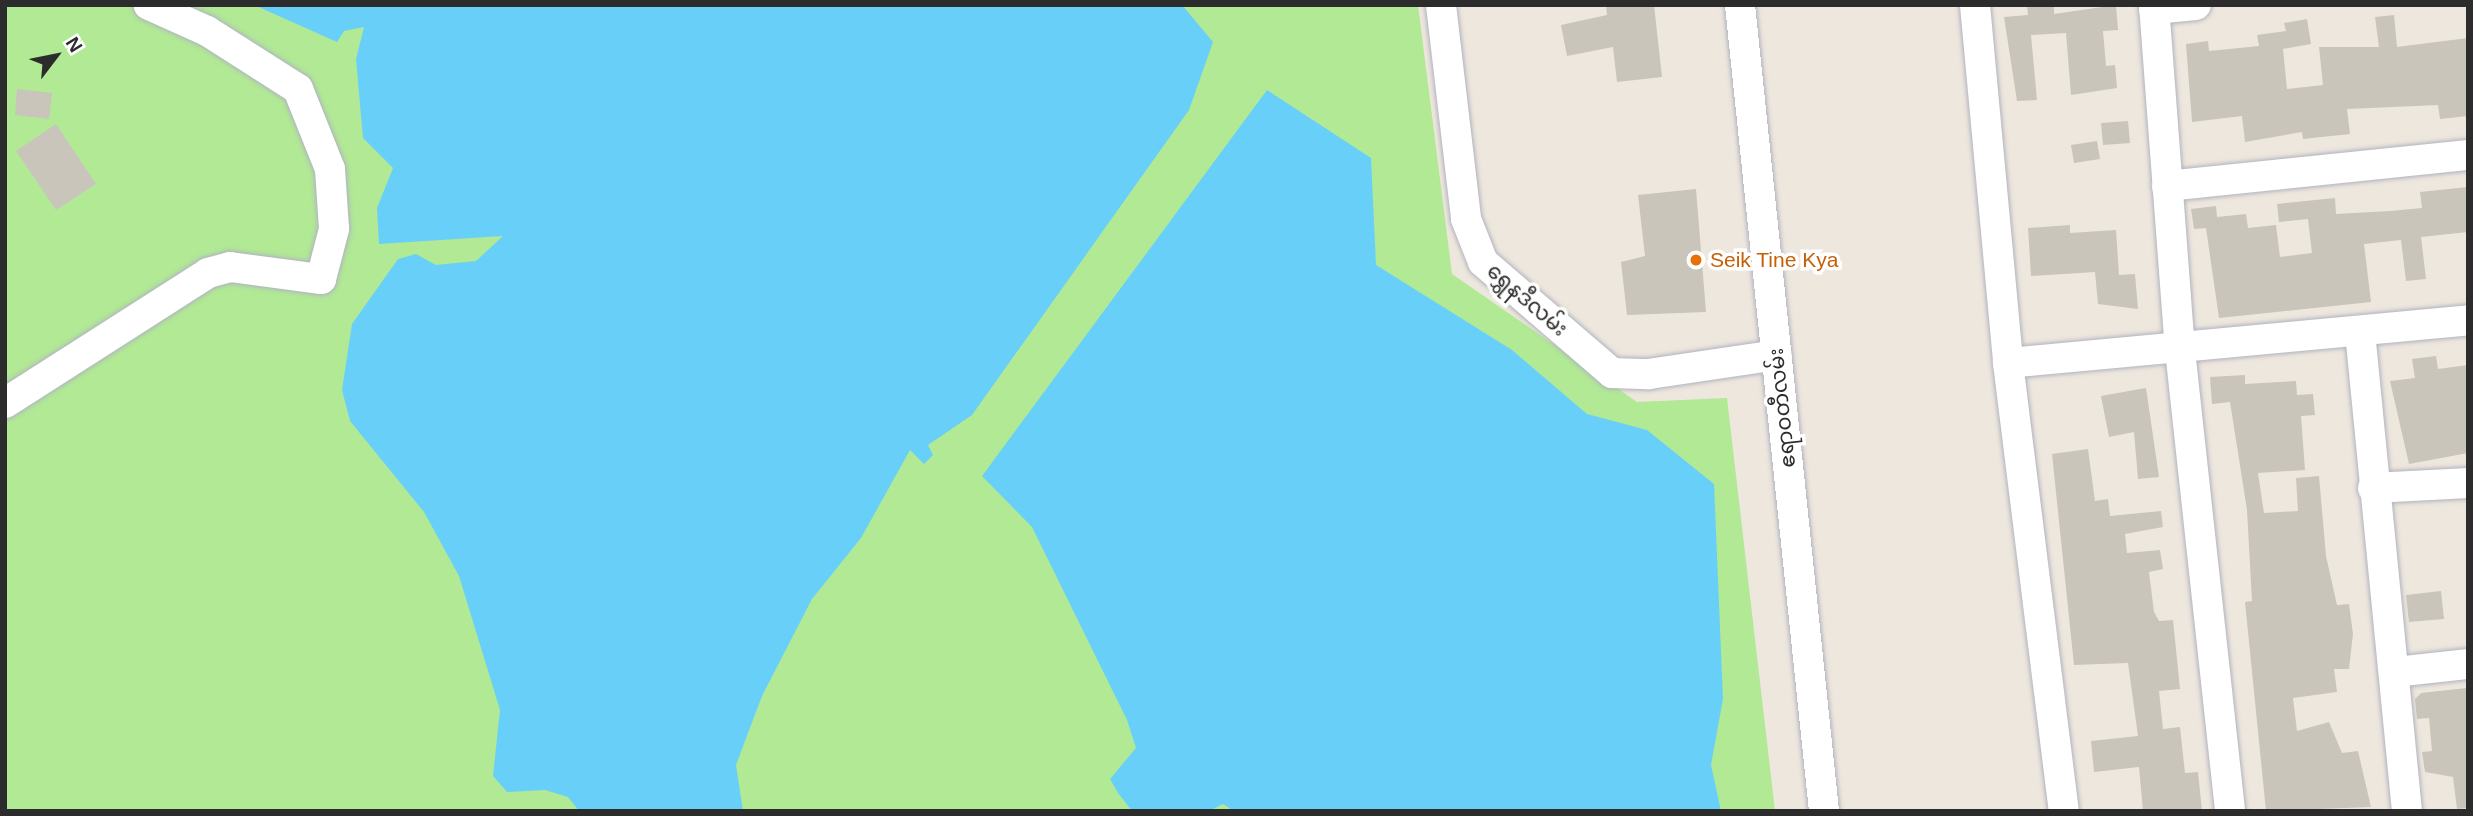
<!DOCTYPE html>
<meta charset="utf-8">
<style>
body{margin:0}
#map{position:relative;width:2473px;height:816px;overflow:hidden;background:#eee7dd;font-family:Helvetica,"Noto Sans Myanmar",sans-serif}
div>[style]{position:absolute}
.green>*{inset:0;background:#b1e995}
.water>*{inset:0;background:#68d0f8}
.building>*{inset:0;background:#c9c5bb}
.roads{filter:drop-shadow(0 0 2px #b1b3c0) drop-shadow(0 0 2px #b1b3c0)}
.minor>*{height:30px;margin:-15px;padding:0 15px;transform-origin:15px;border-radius:15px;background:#fff}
.dots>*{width:19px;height:19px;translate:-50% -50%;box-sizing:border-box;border:4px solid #fff;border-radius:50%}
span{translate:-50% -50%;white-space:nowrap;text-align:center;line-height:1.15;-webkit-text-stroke:7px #fff;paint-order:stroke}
.food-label{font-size:21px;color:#c56008}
.left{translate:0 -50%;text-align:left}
.street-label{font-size:21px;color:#2c2c2c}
.frame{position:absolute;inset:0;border:7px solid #2c2c2c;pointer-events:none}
.north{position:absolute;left:21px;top:21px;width:70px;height:70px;-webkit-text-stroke:5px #fff;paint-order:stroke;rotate:58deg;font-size:19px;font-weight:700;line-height:28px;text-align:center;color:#2c2c2c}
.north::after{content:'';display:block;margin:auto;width:24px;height:32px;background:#2c2c2c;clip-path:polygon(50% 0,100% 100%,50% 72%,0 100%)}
</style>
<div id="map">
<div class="green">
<div style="clip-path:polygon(5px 5px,1418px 5px,1452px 274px,1637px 402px,1727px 398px,1775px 811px,5px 811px)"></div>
</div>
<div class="water">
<div style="clip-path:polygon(254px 5px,1182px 5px,1213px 42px,1189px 110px,972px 415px,928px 445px,933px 455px,924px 464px,910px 450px,861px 538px,812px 599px,762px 696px,736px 765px,743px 811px,579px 811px,568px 797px,545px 790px,507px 792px,493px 776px,500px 710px,459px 576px,424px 512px,350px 421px,342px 390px,352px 324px,398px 259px,416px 254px,436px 265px,476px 261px,503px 236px,379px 244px,377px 208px,393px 168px,363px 138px,356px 59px,364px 27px,344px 31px,337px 42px)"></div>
<div style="clip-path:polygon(1267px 90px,1371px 158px,1376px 265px,1512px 350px,1587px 414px,1647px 430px,1714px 484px,1723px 699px,1711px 765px,1721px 811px,1234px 811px,1223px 804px,1209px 811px,1132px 811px,1118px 793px,1110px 779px,1136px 748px,1127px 720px,1032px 527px,982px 476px)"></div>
</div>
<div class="building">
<div style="clip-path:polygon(1606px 5px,1654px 5px,1662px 77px,1617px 82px,1613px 47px,1567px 56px,1561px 25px,1607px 15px)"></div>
<div style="clip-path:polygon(2027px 5px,2054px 5px,2054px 14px,2116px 5px,2118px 30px,2103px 31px,2106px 66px,2115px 65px,2117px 88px,2071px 95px,2066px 33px,2031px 35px,2037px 100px,2017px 101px,2004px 17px,2028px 15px)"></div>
<div style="clip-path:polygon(2394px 15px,2397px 47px,2468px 38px,2468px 116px,2440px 119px,2438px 105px,2347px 109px,2350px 134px,2303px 139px,2302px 132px,2245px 142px,2242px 116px,2192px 122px,2186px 44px,2208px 41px,2209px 51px,2259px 46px,2257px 35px,2286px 31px,2284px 23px,2307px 19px,2311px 44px,2283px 49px,2287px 89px,2323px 85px,2319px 47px,2379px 47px,2375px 17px)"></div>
<div style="clip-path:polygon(17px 89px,52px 93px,49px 119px,15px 115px)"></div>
<div style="clip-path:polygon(2128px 121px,2130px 143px,2103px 145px,2101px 123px)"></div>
<div style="clip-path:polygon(56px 124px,96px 184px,56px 210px,16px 151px)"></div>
<div style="clip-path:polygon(2097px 141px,2100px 159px,2074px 163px,2071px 145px)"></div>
<div style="clip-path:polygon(2468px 187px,2468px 232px,2421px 237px,2426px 279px,2406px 281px,2401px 240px,2364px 244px,2371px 302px,2219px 318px,2206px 228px,2194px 229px,2191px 209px,2216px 206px,2217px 217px,2246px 214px,2248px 228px,2276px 225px,2280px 257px,2312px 253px,2308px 219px,2279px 222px,2277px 204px,2335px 198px,2336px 214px,2390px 211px,2422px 208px,2420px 192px)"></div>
<div style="clip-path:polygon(1696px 189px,1706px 312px,1627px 315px,1621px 262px,1645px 256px,1638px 195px)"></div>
<div style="clip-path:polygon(2070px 225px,2070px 233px,2116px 230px,2119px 275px,2135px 274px,2138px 309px,2098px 304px,2095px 272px,2031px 276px,2028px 228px)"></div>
<div style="clip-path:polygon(2436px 356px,2438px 369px,2468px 365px,2468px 453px,2409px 464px,2390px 381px,2415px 378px,2412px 359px)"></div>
<div style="clip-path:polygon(2245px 375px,2245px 384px,2296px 381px,2297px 395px,2313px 394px,2315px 415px,2301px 416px,2305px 470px,2258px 473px,2264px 513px,2298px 511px,2296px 478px,2319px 476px,2326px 556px,2337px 605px,2349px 604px,2353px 634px,2349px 669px,2334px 669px,2337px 692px,2293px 698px,2297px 731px,2329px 722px,2342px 753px,2358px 751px,2371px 807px,2266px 811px,2245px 602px,2252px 601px,2247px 510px,2230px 402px,2212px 404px,2210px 377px)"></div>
<div style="clip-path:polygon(2146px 388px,2159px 477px,2138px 479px,2134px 432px,2109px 437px,2101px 396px)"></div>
<div style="clip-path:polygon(2088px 449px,2095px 501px,2108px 499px,2110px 516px,2161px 511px,2163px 527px,2125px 534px,2127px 553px,2160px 550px,2163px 569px,2149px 572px,2154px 612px,2159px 621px,2173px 620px,2180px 689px,2159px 691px,2163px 729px,2180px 727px,2185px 773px,2198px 772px,2202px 811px,2143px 811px,2139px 767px,2094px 772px,2091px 741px,2138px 736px,2128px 663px,2074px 665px,2052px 454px)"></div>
<div style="clip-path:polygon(2441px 591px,2444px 619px,2409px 622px,2406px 595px)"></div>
<div style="clip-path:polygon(2467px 688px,2468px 808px,2457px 809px,2453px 777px,2425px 772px,2422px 752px,2432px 751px,2429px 718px,2417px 719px,2415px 699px,2421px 693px)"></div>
</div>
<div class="roads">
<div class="minor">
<div style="left:1441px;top:5px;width:215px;rotate:83.3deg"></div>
<div style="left:1466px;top:219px;width:46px;rotate:68.4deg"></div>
<div style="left:1483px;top:262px;width:170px;rotate:40.7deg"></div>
<div style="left:1612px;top:373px;width:37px;rotate:2deg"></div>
<div style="left:1649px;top:374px;width:129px;rotate:-8.4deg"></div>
<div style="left:1740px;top:5px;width:810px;rotate:84.05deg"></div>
<div style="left:1975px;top:5px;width:360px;rotate:84.7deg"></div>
<div style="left:2008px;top:363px;width:451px;rotate:82.9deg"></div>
<div style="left:2154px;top:5px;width:346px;rotate:85.7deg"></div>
<div style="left:2180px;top:350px;width:464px;rotate:83.8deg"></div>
<div style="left:2154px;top:9px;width:42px;rotate:-5.4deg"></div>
<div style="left:2167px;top:186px;width:303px;rotate:-5.9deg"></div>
<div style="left:2360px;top:332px;width:481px;rotate:84.4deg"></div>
<div style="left:2008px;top:363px;width:462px;rotate:-5.3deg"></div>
<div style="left:5px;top:403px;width:241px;rotate:-32.6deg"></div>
<div style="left:208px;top:273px;width:23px;rotate:-15deg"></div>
<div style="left:230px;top:267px;width:92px;rotate:7.5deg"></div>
<div style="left:321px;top:279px;width:52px;rotate:-75.4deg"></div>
<div style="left:334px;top:229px;width:60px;rotate:-93.8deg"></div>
<div style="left:330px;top:169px;width:86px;rotate:-111.8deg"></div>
<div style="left:298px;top:89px;width:108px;rotate:-147.5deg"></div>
<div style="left:207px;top:31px;width:64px;rotate:-155.9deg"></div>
<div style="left:2373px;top:488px;width:95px;rotate:-3deg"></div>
<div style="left:2395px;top:672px;width:73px;rotate:-6.3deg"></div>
</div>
</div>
<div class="dots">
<div style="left:1696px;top:260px;background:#e8710a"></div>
</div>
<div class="food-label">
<span class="left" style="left:1710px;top:260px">Seik Tine Kya</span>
</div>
<div class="street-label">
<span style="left:1527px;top:300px;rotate:41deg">ရွှေနဒီလမ်း</span>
<span style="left:1782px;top:408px;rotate:-96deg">ဧရာဝတီလမ်း</span>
</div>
<div class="frame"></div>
<div class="north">N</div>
</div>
